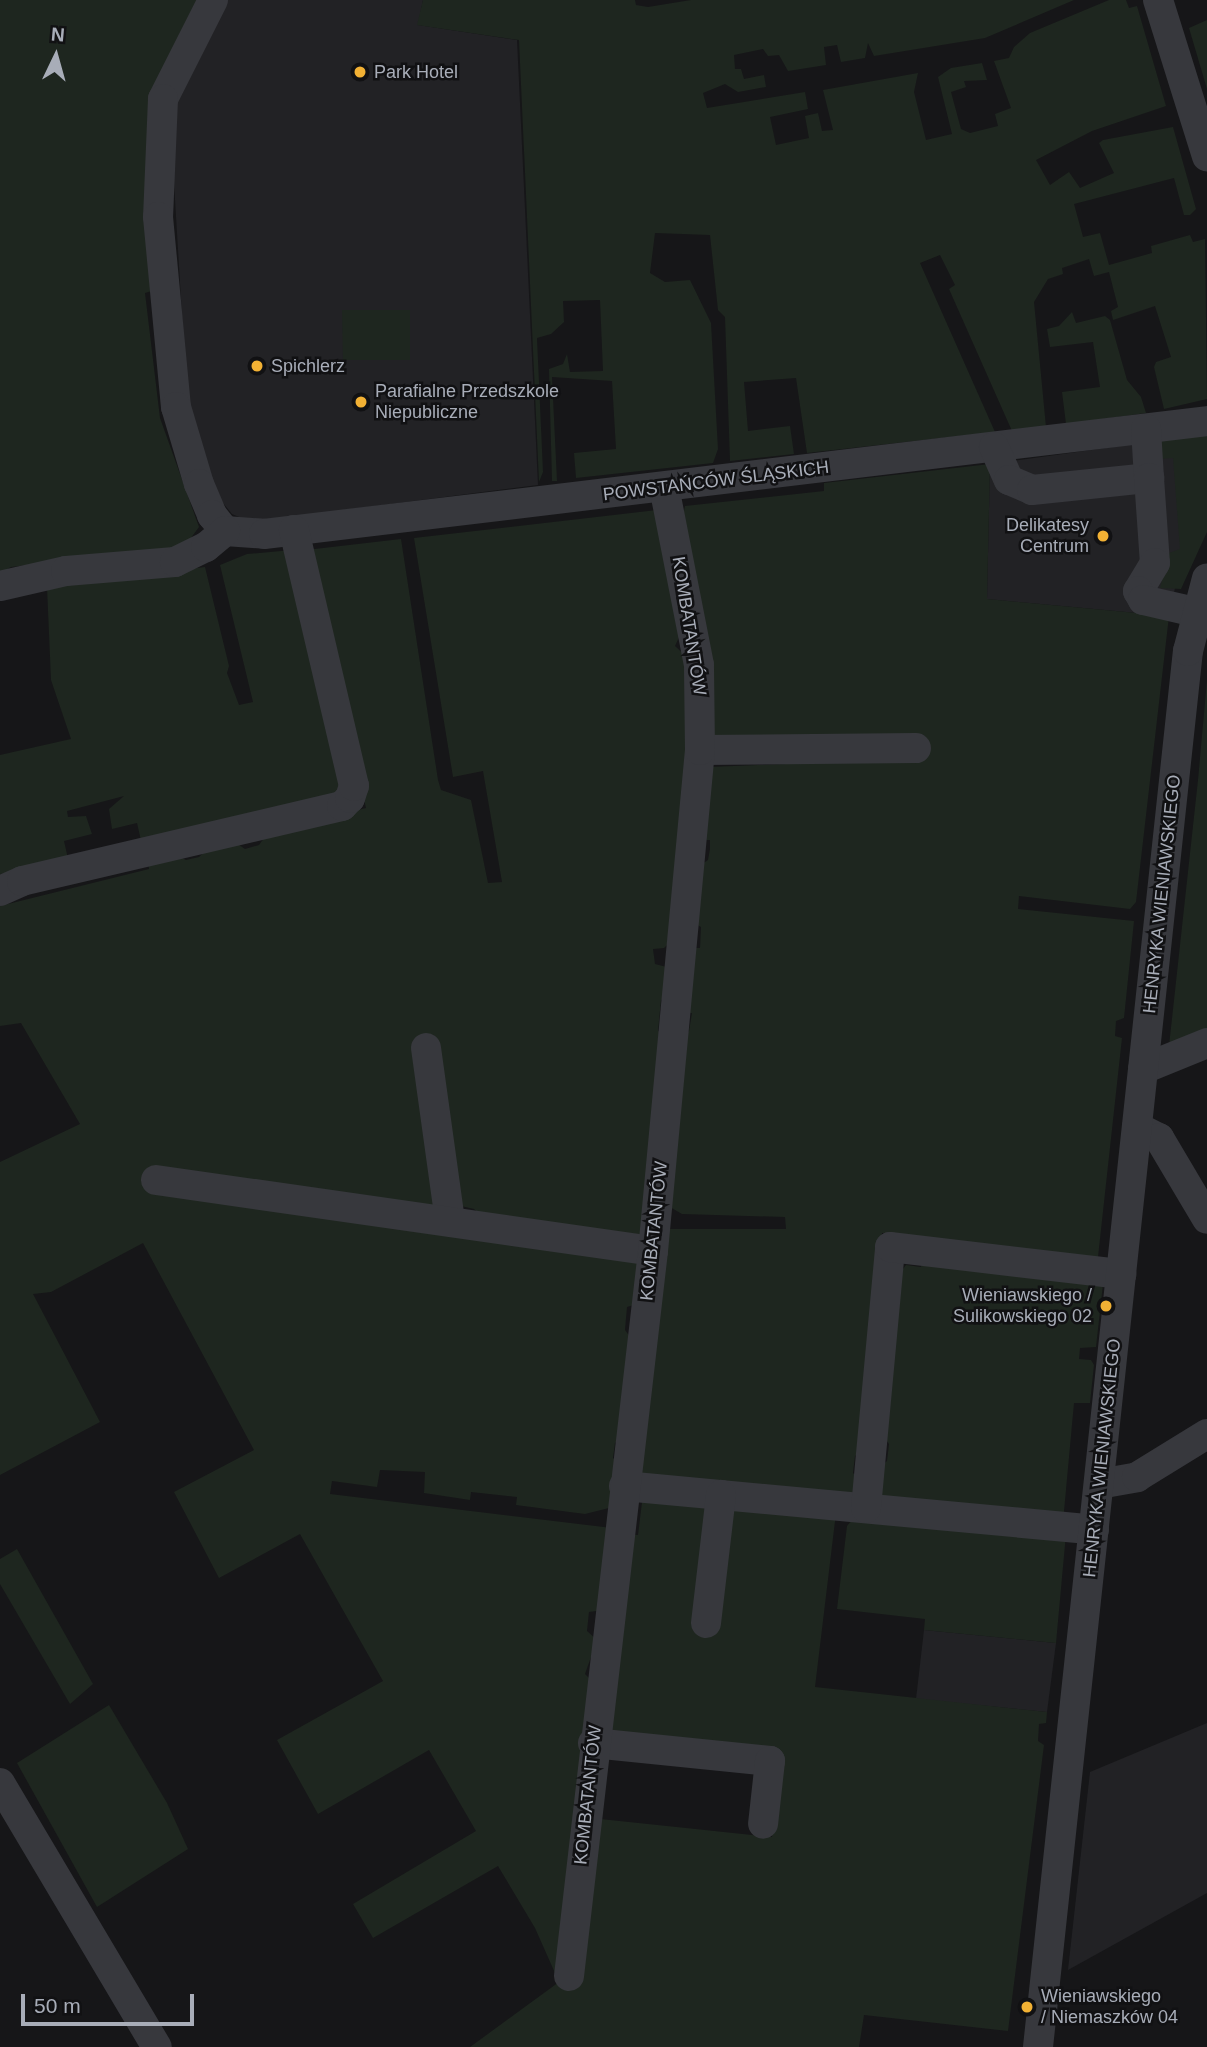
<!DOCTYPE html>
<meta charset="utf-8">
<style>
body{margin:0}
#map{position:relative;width:1207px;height:2047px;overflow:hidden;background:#161618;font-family:Arial,sans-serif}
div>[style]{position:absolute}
.built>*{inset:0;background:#222225}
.green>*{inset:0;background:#1e261f}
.minor>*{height:30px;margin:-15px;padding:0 15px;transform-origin:15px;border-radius:15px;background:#37383d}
.dots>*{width:19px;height:19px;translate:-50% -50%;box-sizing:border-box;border:4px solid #111113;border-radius:50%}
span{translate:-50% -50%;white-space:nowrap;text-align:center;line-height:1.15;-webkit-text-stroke:5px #111113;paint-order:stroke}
.poi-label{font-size:18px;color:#a8adb8}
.left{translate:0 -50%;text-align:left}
.right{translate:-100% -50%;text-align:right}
.street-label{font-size:18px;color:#a8adb8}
.north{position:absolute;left:21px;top:21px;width:70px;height:70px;-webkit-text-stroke:5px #111113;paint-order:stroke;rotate:5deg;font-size:19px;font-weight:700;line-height:28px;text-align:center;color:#a8adb8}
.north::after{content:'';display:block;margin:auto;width:24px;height:32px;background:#a8adb8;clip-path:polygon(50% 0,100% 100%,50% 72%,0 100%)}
.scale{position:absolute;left:21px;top:1994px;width:173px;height:32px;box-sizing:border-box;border:4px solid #a8adb8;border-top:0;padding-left:9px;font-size:21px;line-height:24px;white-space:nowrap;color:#a8adb8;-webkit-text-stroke:5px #111113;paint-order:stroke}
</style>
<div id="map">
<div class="built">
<div style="clip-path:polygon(226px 0,423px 0,418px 25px,517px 40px,538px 485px,251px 522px,232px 514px,219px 498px,194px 438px,185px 366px,170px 116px)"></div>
<div style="clip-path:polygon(1207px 439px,1169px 616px,987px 599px,990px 464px,1163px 440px)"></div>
<div style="clip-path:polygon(924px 1630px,1056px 1643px,1047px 1712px,916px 1699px)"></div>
<div style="clip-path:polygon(1207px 1723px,1207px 1893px,1068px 1970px,1090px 1772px)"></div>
</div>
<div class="green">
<div style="clip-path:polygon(0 0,203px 0,174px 52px,152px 291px,145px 293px,160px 418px,199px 527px,185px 546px,11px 567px,0 573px)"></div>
<div style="clip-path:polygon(423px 0,635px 0,636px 5px,648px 7px,691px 0,1074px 0,985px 38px,874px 56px,868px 43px,865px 58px,841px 62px,837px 45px,824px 47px,826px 65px,788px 71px,779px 55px,768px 56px,763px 49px,734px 55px,735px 69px,741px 69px,744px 79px,764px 75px,766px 87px,738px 92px,725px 84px,703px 93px,707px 108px,805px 92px,808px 109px,770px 117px,776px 145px,809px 138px,805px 116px,818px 113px,822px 131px,833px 130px,823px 90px,918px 73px,914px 92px,926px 140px,952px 134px,938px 77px,951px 68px,982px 63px,987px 80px,964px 81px,966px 87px,951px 92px,961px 129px,970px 133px,998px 126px,995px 114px,1011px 108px,994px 61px,1009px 58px,1014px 47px,1030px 33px,1109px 0,1126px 0,1129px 8px,1137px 6px,1166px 106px,1092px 131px,1036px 160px,1050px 185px,1069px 172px,1080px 188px,1114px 173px,1099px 143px,1103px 140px,1173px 127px,1196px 209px,1190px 215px,1184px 215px,1174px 178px,1074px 204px,1083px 237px,1100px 233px,1109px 265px,1152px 253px,1151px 246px,1190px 235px,1193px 242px,1205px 239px,1207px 399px,1164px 409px,1154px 367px,1156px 362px,1171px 357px,1155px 306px,1113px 320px,1111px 311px,1118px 307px,1109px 272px,1094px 276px,1089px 259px,1062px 268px,1063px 274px,1048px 279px,1034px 302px,1046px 427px,1012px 431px,949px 289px,955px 285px,940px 255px,920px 263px,995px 432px,807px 453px,796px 378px,744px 382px,748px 431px,790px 426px,794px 454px,730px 461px,725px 317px,718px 310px,710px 235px,655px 233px,650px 273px,665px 282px,690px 280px,711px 323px,718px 449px,713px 463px,576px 478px,574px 453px,616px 449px,612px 381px,552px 377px,557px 481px,552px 481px,549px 369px,563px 364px,567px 354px,570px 372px,603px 371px,600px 300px,563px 301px,564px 322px,551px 334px,537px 338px,543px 472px,539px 482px,519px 40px,417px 25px)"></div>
<div style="clip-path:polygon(1207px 20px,1207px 89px,1189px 28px)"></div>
<div style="clip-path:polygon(342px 310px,410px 310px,410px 360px,343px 360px)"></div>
<div style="clip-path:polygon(1072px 312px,1076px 323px,1105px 316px,1110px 320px,1127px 380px,1141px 397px,1146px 413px,1066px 424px,1062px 392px,1100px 387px,1093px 342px,1050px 347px,1047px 329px,1059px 326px)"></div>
<div style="clip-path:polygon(1207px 428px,1207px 532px,1181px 589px,1160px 588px,1169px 553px,1180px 549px,1173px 458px,1158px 459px,1159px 442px)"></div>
<div style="clip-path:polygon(990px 464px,987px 599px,1169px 616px,1136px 902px,1130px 909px,1019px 896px,1018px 909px,1134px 921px,1124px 1018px,1116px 1021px,1115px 1036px,1122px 1038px,1098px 1257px,882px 1233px,862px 1450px,855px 1456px,853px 1473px,859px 1479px,854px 1497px,639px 1480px,668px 1229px,786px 1229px,785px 1217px,682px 1214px,663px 1203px,682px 1036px,689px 1031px,692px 1013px,684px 1013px,690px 948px,700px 948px,701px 927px,694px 923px,699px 866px,708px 860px,710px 849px,710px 840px,702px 840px,709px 767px,809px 763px,713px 735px,682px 520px,685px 506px,824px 491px,824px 483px)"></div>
<div style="clip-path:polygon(657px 510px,680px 635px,675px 646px,689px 659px,696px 690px,672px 940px,664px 948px,653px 949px,655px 964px,674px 969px,671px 995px,661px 1000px,658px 1031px,667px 1033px,645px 1235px,485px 1219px,474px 1209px,439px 1201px,428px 1211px,633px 1257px,641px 1269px,637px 1304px,627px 1307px,626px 1318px,625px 1330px,633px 1341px,624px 1436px,615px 1443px,613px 1458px,621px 1465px,613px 1507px,585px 1514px,516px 1505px,517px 1497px,471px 1492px,470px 1500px,424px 1493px,425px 1472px,380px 1470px,377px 1487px,332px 1481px,330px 1494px,612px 1528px,603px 1610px,589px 1612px,587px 1631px,597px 1640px,585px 1674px,591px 1680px,591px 1818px,772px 1837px,782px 1754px,607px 1736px,627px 1534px,638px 1535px,643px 1494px,836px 1513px,815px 1687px,1047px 1712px,1046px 1723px,1039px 1724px,1038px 1741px,1044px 1745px,1008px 2031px,864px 2015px,859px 2047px,470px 2047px,559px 1982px,535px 1928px,498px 1866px,373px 1938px,353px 1904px,476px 1831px,429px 1750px,318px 1814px,277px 1740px,383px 1681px,300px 1534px,219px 1578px,174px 1492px,254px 1450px,143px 1243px,51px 1292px,33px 1294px,100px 1422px,0 1475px,0 1162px,80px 1124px,21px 1023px,0 1026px,0 906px,149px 869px,148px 860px,174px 854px,186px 860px,199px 857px,212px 845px,232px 840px,245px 849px,259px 845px,269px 831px,366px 808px,306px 550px,401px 539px,438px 780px,441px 790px,471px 800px,488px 883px,502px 882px,483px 771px,453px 777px,414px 538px)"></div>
<div style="clip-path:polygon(292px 550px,347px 786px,334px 803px,142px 845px,137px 823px,112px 829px,109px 809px,124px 796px,67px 811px,68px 817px,86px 816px,92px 834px,64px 841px,69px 863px,0 874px,0 755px,71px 739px,51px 680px,47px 587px,205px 567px,229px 666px,227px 673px,239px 705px,253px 702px,220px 565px,247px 554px)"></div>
<div style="clip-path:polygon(1207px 680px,1207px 1028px,1169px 1046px,1198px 780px)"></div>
<div style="clip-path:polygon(923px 1258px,1103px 1284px,1096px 1347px,1080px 1348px,1079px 1359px,1091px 1360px,1094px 1365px,1090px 1403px,1074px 1403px,1063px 1522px,879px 1500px,880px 1467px,887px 1461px,889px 1444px,883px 1436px,898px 1275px,906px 1265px,921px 1267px)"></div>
<div style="clip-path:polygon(856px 1515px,1066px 1534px,1056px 1643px,924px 1630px,925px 1619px,837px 1609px,847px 1526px)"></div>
<div style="clip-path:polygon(17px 1549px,93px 1684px,70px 1704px,0 1584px,0 1559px)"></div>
<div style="clip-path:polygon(109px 1705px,167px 1803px,188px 1849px,97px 1907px,17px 1763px)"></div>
</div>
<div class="minor">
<div style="left:213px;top:0;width:111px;rotate:116.8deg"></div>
<div style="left:163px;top:99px;width:118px;rotate:92.4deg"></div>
<div style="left:158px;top:217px;width:191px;rotate:84.6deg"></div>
<div style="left:176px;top:407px;width:80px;rotate:73.4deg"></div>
<div style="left:199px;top:484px;width:34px;rotate:67deg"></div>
<div style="left:212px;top:515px;width:21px;rotate:51deg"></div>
<div style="left:225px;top:531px;width:39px;rotate:4deg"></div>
<div style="left:264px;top:534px;width:950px;rotate:-6.83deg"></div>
<div style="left:1158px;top:0;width:164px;rotate:72.6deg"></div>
<div style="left:994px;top:447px;width:36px;rotate:66deg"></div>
<div style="left:1009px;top:480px;width:25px;rotate:23deg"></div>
<div style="left:1032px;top:490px;width:118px;rotate:-5.9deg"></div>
<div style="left:1149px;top:478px;width:49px;rotate:-93.5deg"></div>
<div style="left:1149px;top:478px;width:85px;rotate:86deg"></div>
<div style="left:1155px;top:563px;width:33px;rotate:121deg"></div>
<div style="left:1138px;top:591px;width:10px;rotate:61deg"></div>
<div style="left:1143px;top:600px;width:53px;rotate:13deg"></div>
<div style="left:0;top:586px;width:68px;rotate:-12.8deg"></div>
<div style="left:66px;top:571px;width:109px;rotate:-4.7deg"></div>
<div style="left:175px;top:562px;width:34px;rotate:-26deg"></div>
<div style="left:206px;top:547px;width:25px;rotate:-40deg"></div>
<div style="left:700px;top:750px;width:216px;rotate:-0.5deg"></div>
<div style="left:0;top:891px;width:24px;rotate:-24deg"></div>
<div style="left:22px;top:881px;width:329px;rotate:-13.2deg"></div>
<div style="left:342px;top:806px;width:11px;rotate:-45deg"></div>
<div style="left:350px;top:798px;width:13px;rotate:-72deg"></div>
<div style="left:354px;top:786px;width:263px;rotate:-103.2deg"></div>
<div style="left:426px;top:1048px;width:175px;rotate:82.1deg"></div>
<div style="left:1143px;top:1069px;width:69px;rotate:-22.1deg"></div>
<div style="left:1137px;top:1127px;width:25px;rotate:27deg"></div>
<div style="left:1159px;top:1138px;width:94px;rotate:59.3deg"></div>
<div style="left:156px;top:1180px;width:502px;rotate:8.13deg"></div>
<div style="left:1099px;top:1484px;width:39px;rotate:-10deg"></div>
<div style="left:1137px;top:1477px;width:82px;rotate:-31.6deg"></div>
<div style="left:624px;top:1486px;width:472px;rotate:5.3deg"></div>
<div style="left:866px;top:1508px;width:262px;rotate:-84.7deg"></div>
<div style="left:890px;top:1247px;width:233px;rotate:6.7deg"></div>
<div style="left:706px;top:1623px;width:129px;rotate:-83.3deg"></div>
<div style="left:593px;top:1743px;width:178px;rotate:5.8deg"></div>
<div style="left:770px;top:1761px;width:63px;rotate:96.3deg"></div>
<div style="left:0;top:1783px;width:307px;rotate:59.3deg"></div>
<div style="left:569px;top:1976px;width:730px;rotate:-83.39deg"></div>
<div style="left:653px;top:1251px;width:503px;rotate:-84.64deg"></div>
<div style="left:700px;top:750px;width:85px;rotate:-90.7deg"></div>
<div style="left:699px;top:665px;width:181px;rotate:-101.1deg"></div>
<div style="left:1038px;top:2047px;width:1404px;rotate:-83.87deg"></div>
<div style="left:1188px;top:651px;width:75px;rotate:-75.4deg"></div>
</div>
<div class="dots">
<div style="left:360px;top:72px;background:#f2b134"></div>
<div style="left:257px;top:366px;background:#f2b134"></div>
<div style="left:361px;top:402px;background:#f2b134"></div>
<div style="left:1103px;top:536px;background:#f2b134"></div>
<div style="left:1106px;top:1306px;background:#f2b134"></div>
<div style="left:1027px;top:2007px;background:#f2b134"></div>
</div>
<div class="poi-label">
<span class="left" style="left:374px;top:72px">Park Hotel</span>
<span class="left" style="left:271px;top:366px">Spichlerz</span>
<span class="left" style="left:375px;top:402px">Parafialne Przedszkole<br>Niepubliczne</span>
<span class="right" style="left:1089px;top:536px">Delikatesy<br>Centrum</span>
<span class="right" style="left:1092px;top:1306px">Wieniawskiego /<br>Sulikowskiego 02</span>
<span class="left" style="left:1041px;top:2007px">Wieniawskiego<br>/ Niemaszków 04</span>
</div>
<div class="street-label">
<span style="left:716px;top:481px;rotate:-7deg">POWSTAŃCÓW ŚLĄSKICH</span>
<span style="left:689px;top:626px;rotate:81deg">KOMBATANTÓW</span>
<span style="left:1162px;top:894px;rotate:-84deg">HENRYKA WIENIAWSKIEGO</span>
<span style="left:654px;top:1231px;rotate:-84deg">KOMBATANTÓW</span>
<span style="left:1102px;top:1458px;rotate:-84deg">HENRYKA WIENIAWSKIEGO</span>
<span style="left:588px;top:1795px;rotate:-84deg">KOMBATANTÓW</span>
</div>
<div class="north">N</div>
<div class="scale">50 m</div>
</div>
